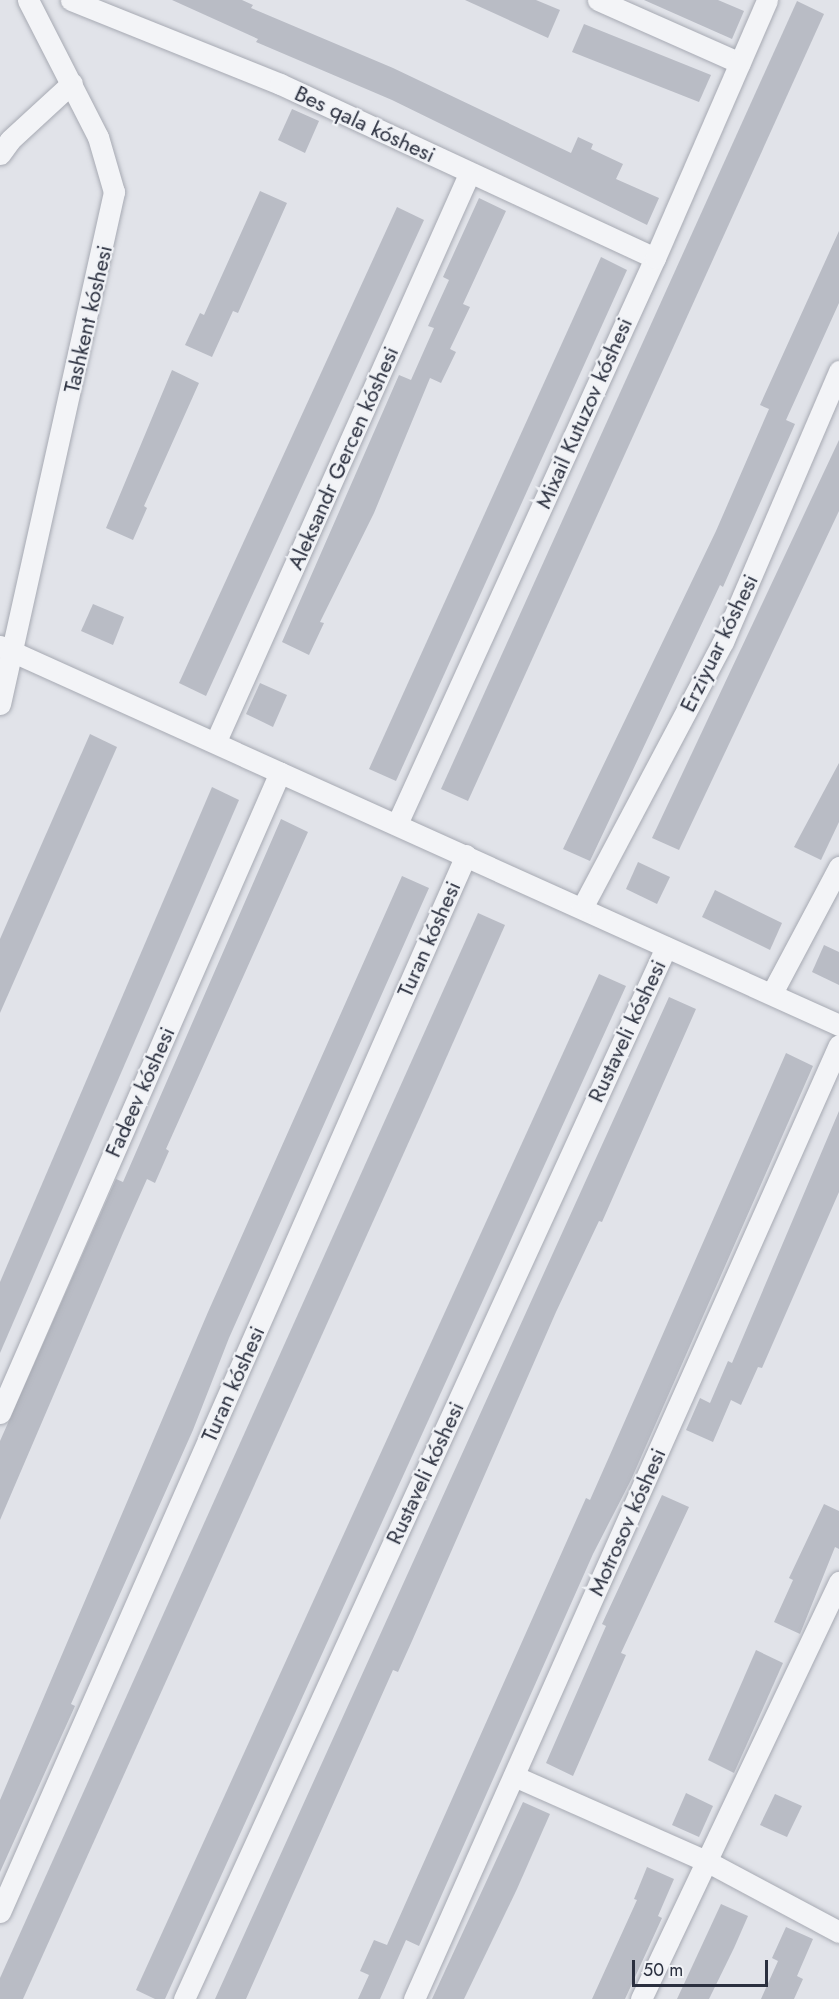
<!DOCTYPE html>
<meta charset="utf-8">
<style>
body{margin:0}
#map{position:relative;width:839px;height:1999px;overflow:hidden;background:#e1e3e9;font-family:Jost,sans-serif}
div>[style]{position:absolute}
.building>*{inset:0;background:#b9bcc5}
.roads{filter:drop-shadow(0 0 2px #a7aab3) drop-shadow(0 0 2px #a7aab3)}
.street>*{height:21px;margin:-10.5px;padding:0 10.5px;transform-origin:10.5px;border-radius:10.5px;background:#f3f4f7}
span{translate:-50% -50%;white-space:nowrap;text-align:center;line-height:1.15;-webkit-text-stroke:4.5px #f0f2f6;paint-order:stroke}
.street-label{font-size:22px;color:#2b303f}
.scale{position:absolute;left:632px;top:1960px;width:136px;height:27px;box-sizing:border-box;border:3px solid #2b303f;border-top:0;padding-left:8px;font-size:18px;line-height:21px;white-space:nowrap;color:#2b303f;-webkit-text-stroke:4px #f0f2f6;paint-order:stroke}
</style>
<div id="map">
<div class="building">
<div style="clip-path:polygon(172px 0,242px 0,253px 5px,251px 8px,393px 68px,571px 153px,578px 137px,593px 144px,591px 149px,623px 164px,616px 179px,659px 198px,647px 225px,392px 100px,256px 42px,258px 39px)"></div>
<div style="clip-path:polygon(465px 0,536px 0,560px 10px,548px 38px)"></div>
<div style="clip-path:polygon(644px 0,718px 0,744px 11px,732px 39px)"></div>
<div style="clip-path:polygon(797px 1px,824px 14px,468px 801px,441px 789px)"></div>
<div style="clip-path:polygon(584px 24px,711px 75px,699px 102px,572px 52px)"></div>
<div style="clip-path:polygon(292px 109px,319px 121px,305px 153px,278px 140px)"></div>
<div style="clip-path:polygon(260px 191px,287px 203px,238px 313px,233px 311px,212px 357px,185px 345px,200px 313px,204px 315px)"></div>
<div style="clip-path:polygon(479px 198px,506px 211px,463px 304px,470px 307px,450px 349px,456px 352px,441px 383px,430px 378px,374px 513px,320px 622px,324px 623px,309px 655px,282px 642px,399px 375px,411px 380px,434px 328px,428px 326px,449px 280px,443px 277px)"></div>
<div style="clip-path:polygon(397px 207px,424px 220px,206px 696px,179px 683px)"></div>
<div style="clip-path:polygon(839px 231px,839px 303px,786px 420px,795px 424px,723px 587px,720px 585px,590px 861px,563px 849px,716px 531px,769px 409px,760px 405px)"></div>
<div style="clip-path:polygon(601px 257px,627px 270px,396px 781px,369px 769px)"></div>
<div style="clip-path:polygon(172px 370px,199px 383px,144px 506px,147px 508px,133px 540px,106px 528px)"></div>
<div style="clip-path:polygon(839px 440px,839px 511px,679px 850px,652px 838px)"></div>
<div style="clip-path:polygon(93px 604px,124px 617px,113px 645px,81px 631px)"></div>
<div style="clip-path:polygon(260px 683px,287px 695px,273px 727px,246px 714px)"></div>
<div style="clip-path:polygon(90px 734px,117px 747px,0 1013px,0 939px)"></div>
<div style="clip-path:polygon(839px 763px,839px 822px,821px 860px,794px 847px)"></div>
<div style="clip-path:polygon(212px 787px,239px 800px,0 1353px,0 1282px)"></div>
<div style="clip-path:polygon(281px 819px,308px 832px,166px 1149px,169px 1151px,155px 1183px,147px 1179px,123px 1233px,0 1520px,0 1441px,116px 1179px,123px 1182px)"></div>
<div style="clip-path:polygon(638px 862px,670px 877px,657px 904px,626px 889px)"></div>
<div style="clip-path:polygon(402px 876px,429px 888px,229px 1338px,193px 1430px,71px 1704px,75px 1706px,0 1872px,0 1800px,208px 1312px)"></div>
<div style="clip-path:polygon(715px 890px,782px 923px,770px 950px,702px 917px)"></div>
<div style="clip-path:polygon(478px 913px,505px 925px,425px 1106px,23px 1999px,0 1999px,0 1978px)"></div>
<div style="clip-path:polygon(824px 945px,839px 952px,839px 985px,812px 972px)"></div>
<div style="clip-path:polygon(599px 974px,626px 986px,165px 1999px,155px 1999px,136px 1990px)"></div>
<div style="clip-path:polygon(669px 997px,696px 1009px,602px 1222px,599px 1221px,556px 1312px,412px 1641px,398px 1672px,393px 1670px,246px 1999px,215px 1999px)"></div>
<div style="clip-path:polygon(786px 1053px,813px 1066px,631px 1480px,593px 1554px,419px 1946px,406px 1940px,380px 1999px,358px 1999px,369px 1975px,360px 1971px,374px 1940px,387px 1945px,586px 1498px,590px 1500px,613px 1448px)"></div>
<div style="clip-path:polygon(839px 1111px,839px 1192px,762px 1368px,758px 1367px,741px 1405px,731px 1400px,713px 1442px,686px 1430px,700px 1398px,710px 1403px,728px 1361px,732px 1363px)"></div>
<div style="clip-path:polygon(662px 1495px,689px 1507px,621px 1653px,626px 1655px,573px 1776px,546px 1763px,606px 1626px,602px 1624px)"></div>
<div style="clip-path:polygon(824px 1504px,839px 1511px,839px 1549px,835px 1547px,800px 1634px,774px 1622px,793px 1580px,789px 1578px)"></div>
<div style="clip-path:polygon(756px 1650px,783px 1663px,734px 1773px,708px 1760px)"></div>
<div style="clip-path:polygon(686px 1793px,713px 1806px,699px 1837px,672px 1825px)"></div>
<div style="clip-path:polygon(775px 1794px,802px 1806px,787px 1837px,760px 1825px)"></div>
<div style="clip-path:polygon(523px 1802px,550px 1814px,517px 1889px,464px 1999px,432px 1999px)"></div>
<div style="clip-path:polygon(647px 1867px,674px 1879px,658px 1916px,662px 1918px,625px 1999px,592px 1999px,637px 1900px,634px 1899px)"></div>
<div style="clip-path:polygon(721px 1904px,748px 1916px,734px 1948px,709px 1999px,677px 1999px)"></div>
<div style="clip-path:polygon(786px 1927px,813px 1939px,797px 1976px,803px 1979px,794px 1999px,761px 1999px,778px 1961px,772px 1958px)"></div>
</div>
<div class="roads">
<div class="street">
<div style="left:71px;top:0;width:225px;rotate:21.9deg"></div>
<div style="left:280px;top:84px;width:413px;rotate:24.9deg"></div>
<div style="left:598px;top:0;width:155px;rotate:23.9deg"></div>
<div style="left:0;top:154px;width:17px;rotate:-54deg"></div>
<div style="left:10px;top:140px;width:84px;rotate:-42.6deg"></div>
<div style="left:0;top:646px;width:921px;rotate:24.31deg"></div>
<div style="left:0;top:704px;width:525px;rotate:-77.45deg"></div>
<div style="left:114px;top:192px;width:57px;rotate:-106.2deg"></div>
<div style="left:98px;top:137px;width:154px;rotate:-117.1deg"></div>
<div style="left:216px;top:741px;width:621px;rotate:-65.95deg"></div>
<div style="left:397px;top:824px;width:622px;rotate:-65.5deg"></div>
<div style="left:655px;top:258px;width:281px;rotate:-66.5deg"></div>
<div style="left:582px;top:908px;width:301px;rotate:-62.1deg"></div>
<div style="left:723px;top:642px;width:295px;rotate:-66.8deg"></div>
<div style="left:772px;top:993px;width:143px;rotate:-62deg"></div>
<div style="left:0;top:1413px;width:699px;rotate:-66.4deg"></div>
<div style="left:514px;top:1776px;width:212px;rotate:23.9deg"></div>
<div style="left:708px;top:1862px;width:149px;rotate:28.1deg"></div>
<div style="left:0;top:1912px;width:1155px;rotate:-66.21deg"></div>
<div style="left:184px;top:1999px;width:1157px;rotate:-65.38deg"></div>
<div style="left:414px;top:1999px;width:1044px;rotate:-65.99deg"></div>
<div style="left:641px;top:1999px;width:462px;rotate:-64.6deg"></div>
</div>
</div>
<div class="street-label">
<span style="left:365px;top:124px;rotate:25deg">Bes qala kóshesi</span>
<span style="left:88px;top:319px;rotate:-77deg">Tashkent kóshesi</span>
<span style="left:584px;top:413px;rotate:-66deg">Mixail Kutuzov kóshesi</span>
<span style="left:343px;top:458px;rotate:-66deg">Aleksandr Gercen kóshesi</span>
<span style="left:719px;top:643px;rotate:-64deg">Erziyuar kóshesi</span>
<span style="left:429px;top:939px;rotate:-66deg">Turan kóshesi</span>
<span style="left:627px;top:1031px;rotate:-65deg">Rustaveli kóshesi</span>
<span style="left:140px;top:1092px;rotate:-66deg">Fadeev kóshesi</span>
<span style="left:233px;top:1384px;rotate:-66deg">Turan kóshesi</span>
<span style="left:425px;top:1473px;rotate:-65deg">Rustaveli kóshesi</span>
<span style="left:627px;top:1522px;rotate:-66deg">Motrosov kóshesi</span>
</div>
<div class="scale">50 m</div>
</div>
